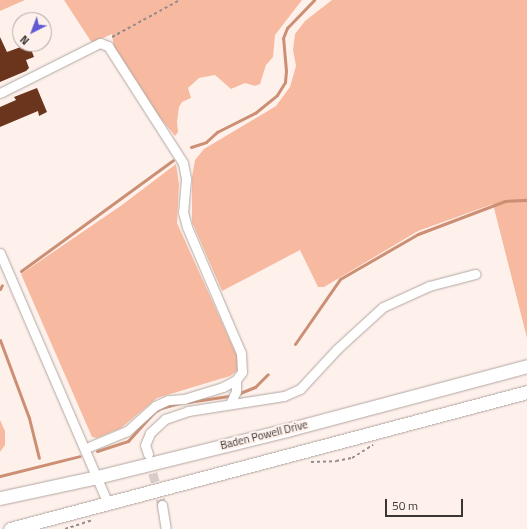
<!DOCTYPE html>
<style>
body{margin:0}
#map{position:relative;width:527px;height:529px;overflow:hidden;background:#fef1ec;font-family:"Titillium Web",sans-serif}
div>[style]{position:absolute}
.green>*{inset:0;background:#f7baa0}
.stream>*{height:3px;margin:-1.5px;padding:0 1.5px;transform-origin:1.5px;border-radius:1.5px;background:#cc8f74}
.building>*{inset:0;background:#6a351c}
.minor-tunnel>*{height:9px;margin-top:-4.5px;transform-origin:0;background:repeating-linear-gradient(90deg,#d7ccc7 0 9px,transparent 0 13.5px)}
.path>*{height:2px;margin-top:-1px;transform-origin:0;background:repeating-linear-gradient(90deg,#978e8b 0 3px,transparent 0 6px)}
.roads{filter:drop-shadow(0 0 1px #b2a6a1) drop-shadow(0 0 1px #b2a6a1)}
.minor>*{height:9px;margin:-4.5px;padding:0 4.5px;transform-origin:4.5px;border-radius:4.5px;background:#fff}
.secondary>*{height:13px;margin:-6.5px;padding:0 6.5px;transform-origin:6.5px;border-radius:6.5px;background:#fff}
span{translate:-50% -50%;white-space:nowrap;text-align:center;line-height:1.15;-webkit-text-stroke:4px #fef1ec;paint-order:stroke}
.street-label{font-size:11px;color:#3b3634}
.north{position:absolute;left:12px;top:12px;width:40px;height:40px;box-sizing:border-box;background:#fef1ec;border:1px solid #b0a6a2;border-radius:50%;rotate:222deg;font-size:11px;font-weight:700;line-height:16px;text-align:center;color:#3b3634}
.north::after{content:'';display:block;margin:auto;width:14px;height:18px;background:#6059d2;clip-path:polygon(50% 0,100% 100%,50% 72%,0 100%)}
.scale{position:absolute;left:385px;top:499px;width:78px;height:18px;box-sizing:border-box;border:2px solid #3b3634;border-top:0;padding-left:5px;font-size:12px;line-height:14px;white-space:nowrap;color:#3b3634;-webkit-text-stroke:3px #fef1ec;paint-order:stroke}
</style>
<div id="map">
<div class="green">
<div style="clip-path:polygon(0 0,25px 0,0 11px)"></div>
<div style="clip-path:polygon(64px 0,302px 0,275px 35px,273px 57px,266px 65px,260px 84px,255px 86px,245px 83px,231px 89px,215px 75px,199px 78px,188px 88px,191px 98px,182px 102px,179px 107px,177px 122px,178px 132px,175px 136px,148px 103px,114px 48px,112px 34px,92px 43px)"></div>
<div style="clip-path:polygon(332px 0,527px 0,527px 338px,493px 204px,418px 231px,324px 287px,318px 287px,300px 250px,222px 291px,192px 222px,192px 177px,195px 160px,204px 149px,276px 106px,290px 87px,296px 66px,293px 50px,295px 34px,305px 21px)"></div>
<div style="clip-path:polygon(176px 164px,179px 184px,177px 223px,238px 358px,238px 370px,230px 376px,157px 398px,121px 428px,97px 438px,92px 437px,21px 274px,122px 205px)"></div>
<div style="clip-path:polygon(0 420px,5px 431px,5px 445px,0 452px)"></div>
</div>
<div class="stream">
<div style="left:191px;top:147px;width:16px;rotate:-18deg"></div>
<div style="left:206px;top:142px;width:15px;rotate:-42deg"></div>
<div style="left:217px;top:132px;width:42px;rotate:-26.6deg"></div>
<div style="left:255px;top:113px;width:28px;rotate:-39deg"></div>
<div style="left:277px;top:95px;width:15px;rotate:-58deg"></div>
<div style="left:285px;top:82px;width:11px;rotate:-85deg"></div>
<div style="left:286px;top:71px;width:33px;rotate:-95deg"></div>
<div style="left:283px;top:38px;width:11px;rotate:-68deg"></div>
<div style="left:287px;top:28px;width:39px;rotate:-46deg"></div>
<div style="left:21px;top:271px;width:188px;rotate:-36.1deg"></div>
<div style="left:0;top:289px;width:4px;rotate:-63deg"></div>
<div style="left:0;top:340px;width:83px;rotate:69.6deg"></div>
<div style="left:29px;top:418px;width:41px;rotate:76deg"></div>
<div style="left:295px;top:344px;width:79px;rotate:-55.3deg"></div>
<div style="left:340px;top:279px;width:90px;rotate:-30deg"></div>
<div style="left:418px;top:234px;width:93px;rotate:-20.8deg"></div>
<div style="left:505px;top:201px;width:22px;rotate:-3deg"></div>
<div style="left:240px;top:393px;width:16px;rotate:-22deg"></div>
<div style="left:255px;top:387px;width:18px;rotate:-45deg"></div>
<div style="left:188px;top:402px;width:41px;rotate:-8.3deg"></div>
<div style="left:97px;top:451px;width:33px;rotate:-18deg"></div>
<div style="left:128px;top:441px;width:39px;rotate:-48deg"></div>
<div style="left:154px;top:412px;width:8px;rotate:-30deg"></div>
<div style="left:161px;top:408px;width:20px;rotate:-15deg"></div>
<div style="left:0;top:476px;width:82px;rotate:-14deg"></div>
</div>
<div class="building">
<div style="clip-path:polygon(0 37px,7px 52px,29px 44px,34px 57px,26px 60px,29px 68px,26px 71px,0 82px)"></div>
<div style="clip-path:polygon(37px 88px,47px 112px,39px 116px,38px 111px,0 127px,0 107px,16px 100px,14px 97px)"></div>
</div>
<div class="minor-tunnel">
<div style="left:149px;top:460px;width:47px;rotate:73.9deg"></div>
</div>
<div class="path">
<div style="left:112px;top:37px;width:77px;rotate:-28.6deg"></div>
<div style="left:311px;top:462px;width:25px;rotate:-2deg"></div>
<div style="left:336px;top:461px;width:16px;rotate:-11deg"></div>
<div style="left:352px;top:458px;width:25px;rotate:-32deg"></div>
<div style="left:65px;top:529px;width:29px;rotate:-18deg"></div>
</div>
<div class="roads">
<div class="minor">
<div style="left:0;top:93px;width:112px;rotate:-26.6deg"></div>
<div style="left:100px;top:43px;width:9px;rotate:21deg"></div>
<div style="left:108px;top:46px;width:139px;rotate:57.3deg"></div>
<div style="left:183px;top:163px;width:16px;rotate:79deg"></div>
<div style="left:186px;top:179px;width:33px;rotate:95deg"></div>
<div style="left:183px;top:212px;width:16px;rotate:75deg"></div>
<div style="left:187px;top:227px;width:137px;rotate:66.8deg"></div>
<div style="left:241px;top:353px;width:19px;rotate:87deg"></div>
<div style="left:242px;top:372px;width:10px;rotate:127deg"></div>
<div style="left:236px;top:380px;width:15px;rotate:152deg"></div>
<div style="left:223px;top:387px;width:41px;rotate:162.9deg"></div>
<div style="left:184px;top:399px;width:16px;rotate:176deg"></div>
<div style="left:168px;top:400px;width:14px;rotate:155deg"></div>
<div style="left:155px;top:406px;width:38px;rotate:138deg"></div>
<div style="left:127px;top:431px;width:44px;rotate:157.5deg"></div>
<div style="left:0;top:253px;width:273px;rotate:66.7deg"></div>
<div style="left:230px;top:404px;width:14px;rotate:-65deg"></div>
<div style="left:236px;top:391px;width:11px;rotate:-90deg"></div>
<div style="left:148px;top:454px;width:9px;rotate:-108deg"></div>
<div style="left:145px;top:445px;width:13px;rotate:-67deg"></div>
<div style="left:150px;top:433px;width:21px;rotate:-43deg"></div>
<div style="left:165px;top:419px;width:24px;rotate:-19deg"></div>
<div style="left:188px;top:411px;width:97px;rotate:-8.9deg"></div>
<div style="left:284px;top:396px;width:17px;rotate:-24deg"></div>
<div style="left:300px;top:389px;width:54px;rotate:-47.2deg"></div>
<div style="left:337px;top:349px;width:62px;rotate:-42.4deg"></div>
<div style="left:383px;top:307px;width:51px;rotate:-24.5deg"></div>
<div style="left:429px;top:286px;width:48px;rotate:-14.6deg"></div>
<div style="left:162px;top:505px;width:24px;rotate:81deg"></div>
</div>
<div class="secondary">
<div style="left:0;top:498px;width:99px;rotate:-12.2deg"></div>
<div style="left:97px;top:477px;width:196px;rotate:-13.9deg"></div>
<div style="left:287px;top:430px;width:248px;rotate:-14.9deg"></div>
<div style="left:10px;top:529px;width:535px;rotate:-14.84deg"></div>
</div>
</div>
<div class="street-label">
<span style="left:264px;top:435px;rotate:-14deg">Baden Powell Drive</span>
</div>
<div class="north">N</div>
<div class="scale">50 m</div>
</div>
